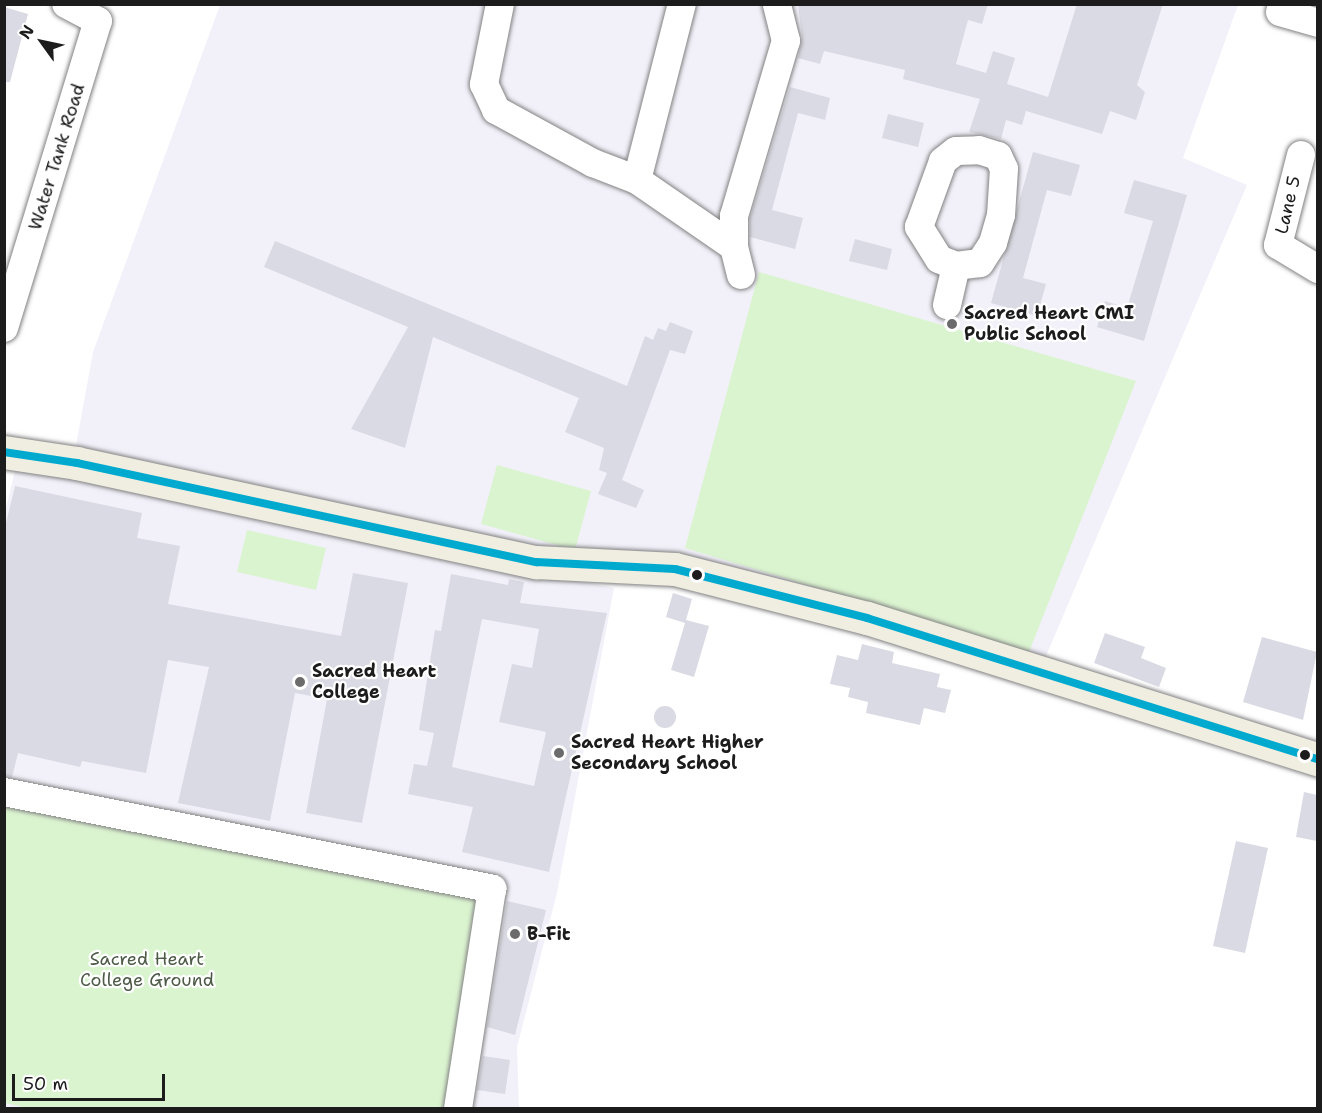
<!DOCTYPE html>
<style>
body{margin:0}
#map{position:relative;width:1322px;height:1113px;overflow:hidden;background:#fff;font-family:"Shantell Sans",sans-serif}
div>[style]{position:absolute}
.built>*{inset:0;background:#f2f1fa}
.green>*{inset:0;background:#dbf4d0}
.building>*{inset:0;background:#dadae4}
.round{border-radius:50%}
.roads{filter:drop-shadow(0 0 2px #828282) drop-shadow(0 0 2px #828282)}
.minor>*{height:28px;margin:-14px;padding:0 14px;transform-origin:14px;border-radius:14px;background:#fff}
.major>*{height:33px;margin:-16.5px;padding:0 16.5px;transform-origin:16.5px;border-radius:16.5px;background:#f0ede1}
.bus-1>*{height:8px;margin:-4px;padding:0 4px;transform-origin:4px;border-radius:4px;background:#00a9ce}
.dots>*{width:16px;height:16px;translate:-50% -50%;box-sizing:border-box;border:3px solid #fff;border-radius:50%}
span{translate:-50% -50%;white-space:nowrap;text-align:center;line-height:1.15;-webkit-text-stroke:4.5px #fff;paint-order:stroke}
.street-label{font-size:18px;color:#1c1c1c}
.poi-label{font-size:18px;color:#1c1c1c;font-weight:700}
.left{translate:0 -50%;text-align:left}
.park-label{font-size:18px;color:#4c5a46}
.frame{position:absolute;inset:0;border:6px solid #1c1c1c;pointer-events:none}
.north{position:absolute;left:12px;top:12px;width:60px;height:60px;-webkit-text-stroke:4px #fff;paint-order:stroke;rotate:303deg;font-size:16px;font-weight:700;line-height:24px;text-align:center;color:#1c1c1c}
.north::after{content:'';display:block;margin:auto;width:21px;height:27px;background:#1c1c1c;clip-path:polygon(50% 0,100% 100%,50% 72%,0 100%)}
.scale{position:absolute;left:12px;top:1074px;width:153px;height:27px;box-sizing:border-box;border:3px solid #1c1c1c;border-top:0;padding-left:8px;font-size:18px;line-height:21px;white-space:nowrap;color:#1c1c1c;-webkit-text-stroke:4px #fff;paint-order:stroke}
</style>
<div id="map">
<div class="built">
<div style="clip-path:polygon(220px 5px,1238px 5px,1183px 158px,1247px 185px,1043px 663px,75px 451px,93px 352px)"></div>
<div style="clip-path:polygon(16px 467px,614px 588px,557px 893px,517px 1047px,519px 1108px,5px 1108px,4px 516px)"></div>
</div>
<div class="green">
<div style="clip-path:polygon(759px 272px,1136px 381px,1029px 652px,685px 548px)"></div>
<div style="clip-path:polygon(497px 465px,591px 491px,575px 550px,481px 524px)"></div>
<div style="clip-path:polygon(247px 530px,326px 548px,316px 590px,237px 572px)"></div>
<div style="clip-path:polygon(5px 801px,482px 896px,447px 1108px,27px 1108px,5px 1103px)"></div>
</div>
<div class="building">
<div style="clip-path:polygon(798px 4px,988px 4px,982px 24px,968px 20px,956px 64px,986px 73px,993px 51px,1015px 58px,1007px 84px,1048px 97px,1077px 4px,1163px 4px,1137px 85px,1145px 92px,1136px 120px,1110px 111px,1102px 134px,1026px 111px,1022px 125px,1006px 120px,1001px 139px,969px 132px,980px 99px,903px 79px,905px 70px,824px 51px,820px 64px,798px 58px,802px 38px)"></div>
<div style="clip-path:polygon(4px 7px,28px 14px,10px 82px,4px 82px)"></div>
<div style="clip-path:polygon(790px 87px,830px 98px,825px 120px,798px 113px,772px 210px,803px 218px,795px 249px,750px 237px,750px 218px)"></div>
<div style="clip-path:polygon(888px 114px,924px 123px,918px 147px,882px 138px)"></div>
<div style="clip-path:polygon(1033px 152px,1080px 165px,1071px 196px,1047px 190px,1023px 278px,1046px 284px,1037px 316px,991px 303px)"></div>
<div style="clip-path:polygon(1134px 180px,1187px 195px,1144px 341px,1097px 327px,1105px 301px,1127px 308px,1153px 221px,1124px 213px)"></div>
<div style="clip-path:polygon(855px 239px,892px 249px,887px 270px,849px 261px)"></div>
<div style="clip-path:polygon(275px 241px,627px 386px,645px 336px,653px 340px,658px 328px,666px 331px,670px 322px,693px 331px,685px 354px,670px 350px,622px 480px,644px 490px,636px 508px,598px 494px,607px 473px,599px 470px,604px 448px,565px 432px,579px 398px,433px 337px,405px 448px,351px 429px,408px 327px,264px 267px)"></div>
<div style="clip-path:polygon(15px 486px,142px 513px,137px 538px,180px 546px,168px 604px,341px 636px,353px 573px,408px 583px,362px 823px,306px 813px,327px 699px,295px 693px,270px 821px,178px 803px,209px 667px,168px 660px,146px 773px,82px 761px,80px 767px,18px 753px,12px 777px,4px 776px,4px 531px)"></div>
<div style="clip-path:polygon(evenodd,451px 574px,508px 585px,509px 579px,524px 582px,520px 603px,607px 613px,549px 872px,462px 852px,473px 807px,408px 794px,414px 764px,427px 766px,434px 733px,419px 730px,435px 630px,441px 631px,451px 574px,482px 619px,539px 629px,532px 668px,512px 664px,499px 722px,546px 732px,534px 786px,452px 767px,482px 619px)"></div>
<div style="clip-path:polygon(673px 593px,692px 599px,686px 620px,709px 626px,694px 677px,671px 670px,685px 623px,666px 617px)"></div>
<div style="clip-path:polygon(1105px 633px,1145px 647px,1141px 658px,1166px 668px,1159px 687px,1094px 663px)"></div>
<div style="clip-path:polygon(1262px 637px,1317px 652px,1303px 720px,1243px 702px)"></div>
<div style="clip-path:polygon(862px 644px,894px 652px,892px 663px,940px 674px,937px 687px,951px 690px,945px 713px,924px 708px,920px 725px,866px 713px,868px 702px,848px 697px,850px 688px,830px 684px,837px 655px,858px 660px)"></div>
<div class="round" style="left:654px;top:706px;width:22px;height:22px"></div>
<div style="clip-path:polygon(1304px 792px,1317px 795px,1317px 841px,1296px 837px)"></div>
<div style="clip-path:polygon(1236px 841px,1268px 848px,1245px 953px,1213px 946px)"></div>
<div style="clip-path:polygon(507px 901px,546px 910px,515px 1035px,487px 1027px)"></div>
<div style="clip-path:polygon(483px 1056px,510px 1060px,505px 1094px,477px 1090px)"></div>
</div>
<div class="roads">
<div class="minor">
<div style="left:500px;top:4px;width:82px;rotate:101.3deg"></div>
<div style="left:484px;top:84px;width:29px;rotate:65deg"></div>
<div style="left:496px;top:110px;width:111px;rotate:28.7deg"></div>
<div style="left:593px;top:163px;width:47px;rotate:21.1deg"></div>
<div style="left:637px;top:180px;width:118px;rotate:34.6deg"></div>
<div style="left:1280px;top:12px;width:40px;rotate:16deg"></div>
<div style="left:1301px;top:155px;width:93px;rotate:104.3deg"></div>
<div style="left:1278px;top:245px;width:47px;rotate:31deg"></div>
<div style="left:637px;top:180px;width:182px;rotate:-75.7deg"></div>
<div style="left:741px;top:275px;width:29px;rotate:-104deg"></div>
<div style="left:734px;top:247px;width:31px;rotate:-90deg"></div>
<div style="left:734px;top:216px;width:183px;rotate:-73.5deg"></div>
<div style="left:786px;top:41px;width:38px;rotate:-104deg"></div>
<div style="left:947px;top:305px;width:40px;rotate:-77deg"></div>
<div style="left:956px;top:266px;width:18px;rotate:-158deg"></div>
<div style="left:939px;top:259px;width:38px;rotate:-122deg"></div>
<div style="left:919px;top:227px;width:70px;rotate:-70deg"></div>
<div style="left:943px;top:161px;width:16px;rotate:-38deg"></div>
<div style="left:956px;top:151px;width:23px;rotate:-2deg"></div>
<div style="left:979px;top:150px;width:20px;rotate:18deg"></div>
<div style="left:998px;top:156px;width:14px;rotate:65deg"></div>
<div style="left:1004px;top:169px;width:46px;rotate:93.7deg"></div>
<div style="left:1001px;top:215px;width:29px;rotate:106deg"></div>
<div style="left:993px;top:243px;width:24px;rotate:123deg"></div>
<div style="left:980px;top:263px;width:24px;rotate:173deg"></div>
<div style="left:4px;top:328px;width:321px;rotate:-73deg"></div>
<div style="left:98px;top:21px;width:36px;rotate:-152deg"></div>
<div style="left:4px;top:792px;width:498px;rotate:11.2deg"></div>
<div style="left:492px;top:889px;width:222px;rotate:98.8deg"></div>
</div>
<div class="major">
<div style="left:4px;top:452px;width:74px;rotate:8.6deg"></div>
<div style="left:77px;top:463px;width:470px;rotate:12.2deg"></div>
<div style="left:536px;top:562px;width:139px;rotate:2.9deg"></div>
<div style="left:675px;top:569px;width:198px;rotate:14.3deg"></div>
<div style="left:867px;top:618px;width:473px;rotate:17.4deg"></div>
</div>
</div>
<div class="bus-1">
<div style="left:4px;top:452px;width:74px;rotate:8.6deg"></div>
<div style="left:77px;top:463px;width:470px;rotate:12.2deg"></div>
<div style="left:536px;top:562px;width:139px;rotate:2.9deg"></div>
<div style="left:675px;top:569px;width:198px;rotate:14.3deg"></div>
<div style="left:867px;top:618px;width:473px;rotate:17.4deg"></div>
</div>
<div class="dots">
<div style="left:952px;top:324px;background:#6b6b6b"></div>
<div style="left:697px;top:575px;background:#1c1c1c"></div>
<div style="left:300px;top:682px;background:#6b6b6b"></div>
<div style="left:559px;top:753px;background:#6b6b6b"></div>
<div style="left:1305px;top:755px;background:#1c1c1c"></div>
<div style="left:515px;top:934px;background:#6b6b6b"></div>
</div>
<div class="street-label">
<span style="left:57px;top:157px;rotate:-73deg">Water Tank Road</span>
<span style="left:1288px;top:205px;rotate:-77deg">Lane 5</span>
</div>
<div class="poi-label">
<span class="left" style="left:964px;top:324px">Sacred Heart CMI<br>Public School</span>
<span class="left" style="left:312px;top:682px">Sacred Heart<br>College</span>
<span class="left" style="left:571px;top:753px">Sacred Heart Higher<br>Secondary School</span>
<span class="left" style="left:527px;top:934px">B-Fit</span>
</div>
<div class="park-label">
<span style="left:147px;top:970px">Sacred Heart<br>College Ground</span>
</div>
<div class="frame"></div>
<div class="north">N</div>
<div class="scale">50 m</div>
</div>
